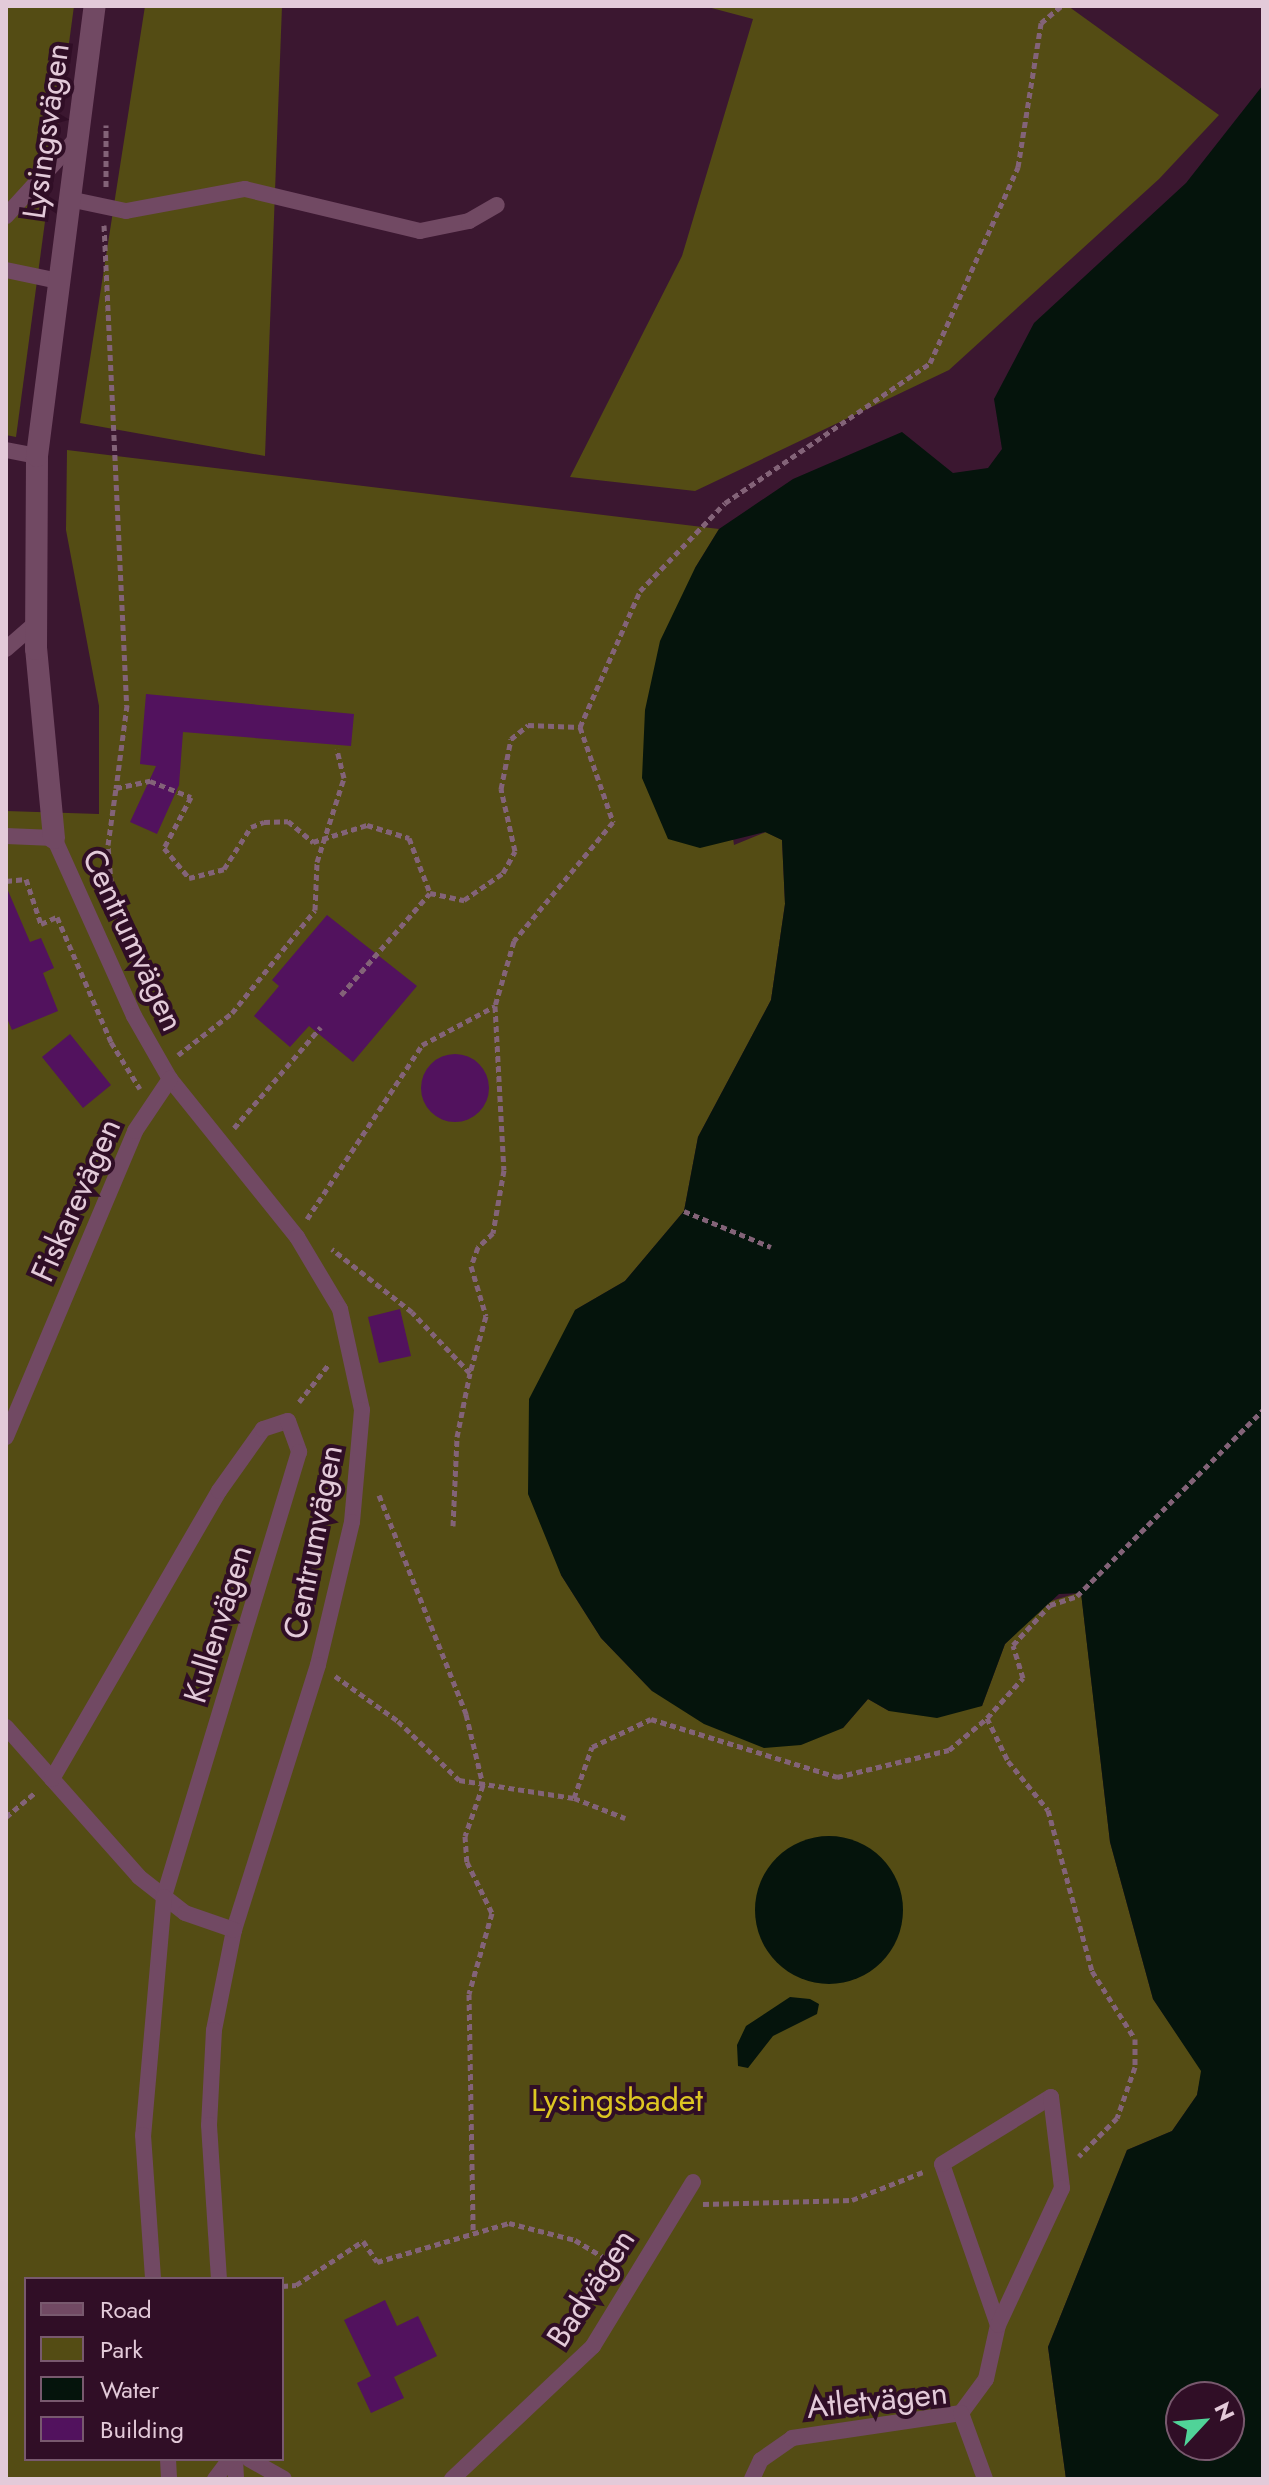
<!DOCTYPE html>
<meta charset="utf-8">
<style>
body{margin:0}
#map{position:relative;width:1269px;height:2485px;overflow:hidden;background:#3b1730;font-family:Jost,sans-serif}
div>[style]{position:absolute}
.green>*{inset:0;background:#544c14}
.water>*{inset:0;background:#05140c}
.round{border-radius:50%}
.building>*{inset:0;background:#52125e}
.path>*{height:5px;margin-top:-2.5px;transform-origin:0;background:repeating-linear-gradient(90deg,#836378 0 6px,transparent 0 10px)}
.service>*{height:16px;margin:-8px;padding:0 8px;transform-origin:8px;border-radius:8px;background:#714963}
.tertiary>*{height:22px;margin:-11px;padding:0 11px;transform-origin:11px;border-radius:11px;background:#714963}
span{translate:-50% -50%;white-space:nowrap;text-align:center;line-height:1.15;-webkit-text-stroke:8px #300e26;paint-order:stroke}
.street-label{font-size:32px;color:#e3cad9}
.park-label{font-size:32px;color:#ddc622}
.frame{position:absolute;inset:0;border:8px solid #e3cad9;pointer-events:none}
.legend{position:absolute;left:24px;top:2277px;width:260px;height:184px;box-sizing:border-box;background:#300e26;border:2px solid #78596e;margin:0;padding:10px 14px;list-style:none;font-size:24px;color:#e3cad9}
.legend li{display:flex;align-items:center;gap:16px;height:40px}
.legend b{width:40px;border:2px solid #78596e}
.north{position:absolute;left:1165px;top:2381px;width:80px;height:80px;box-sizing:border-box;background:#300e26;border:2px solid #78596e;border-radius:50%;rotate:64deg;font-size:22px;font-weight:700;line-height:32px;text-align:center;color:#e3cad9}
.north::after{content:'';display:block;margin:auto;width:28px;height:36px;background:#50d398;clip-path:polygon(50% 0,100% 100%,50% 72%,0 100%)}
</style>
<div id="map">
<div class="green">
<div style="clip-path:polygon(6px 6px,74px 6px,16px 437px,6px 435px)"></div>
<div style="clip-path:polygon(145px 6px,282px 6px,265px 456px,80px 423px)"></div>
<div style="clip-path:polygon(704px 6px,1068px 6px,1219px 115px,1159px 179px,949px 370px,695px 491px,570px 477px,682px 256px,753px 19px)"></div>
<div style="clip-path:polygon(evenodd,67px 450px,719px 529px,695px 568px,734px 845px,766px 832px,782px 840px,785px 904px,771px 1000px,698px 1137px,684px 1211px,625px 1281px,575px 1310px,561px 1575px,601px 1638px,652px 1691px,843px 1728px,868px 1699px,889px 1711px,982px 1706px,1005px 1644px,1048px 1602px,1081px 1592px,1110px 1842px,1153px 1999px,1202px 2071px,1197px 2095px,1172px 2131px,1127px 2150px,1048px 2347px,1066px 2479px,6px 2479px,6px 811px,99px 814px,99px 706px,66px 530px,67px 450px,26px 2279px,282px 2279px,282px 2459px,26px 2459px,26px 2279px)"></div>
</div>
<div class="water">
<div style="clip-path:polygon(evenodd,1263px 85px,1263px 2479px,1066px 2479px,1048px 2347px,1127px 2150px,1172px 2131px,1197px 2095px,1201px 2071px,1153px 1999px,1110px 1842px,1081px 1593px,1059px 1594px,1005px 1644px,982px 1706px,937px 1718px,889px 1711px,868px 1699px,843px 1728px,801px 1745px,764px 1748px,704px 1724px,652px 1691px,601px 1638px,561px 1575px,528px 1494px,529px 1399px,575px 1310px,625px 1281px,684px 1211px,698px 1137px,771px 1000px,785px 904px,782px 840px,765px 832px,700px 848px,668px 839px,642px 778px,645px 710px,660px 641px,695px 568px,719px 529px,793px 479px,902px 432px,953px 473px,988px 468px,1002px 449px,994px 399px,1034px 323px,1186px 183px,1263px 85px,1181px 2397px,1229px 2397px,1229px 2445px,1181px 2445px,1181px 2397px)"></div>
<div class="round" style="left:755px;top:1836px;width:148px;height:148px"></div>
<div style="clip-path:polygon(790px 1997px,810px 1999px,819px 2004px,817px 2014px,773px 2036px,748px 2068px,738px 2066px,737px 2045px,746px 2026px)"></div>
</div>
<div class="building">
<div style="clip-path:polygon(146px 694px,354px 714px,351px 746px,183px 732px,179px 785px,157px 834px,130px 822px,156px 766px,140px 764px)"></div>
<div style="clip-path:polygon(6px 886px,30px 942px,41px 938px,54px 968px,43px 973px,58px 1011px,12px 1030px,6px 1016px)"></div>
<div style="clip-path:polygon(327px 915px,417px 986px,353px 1062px,309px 1026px,290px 1047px,254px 1016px,279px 986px,272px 980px)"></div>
<div style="clip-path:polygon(70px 1034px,111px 1085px,83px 1108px,42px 1057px)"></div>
<div class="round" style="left:421px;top:1054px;width:68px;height:68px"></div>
<div style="clip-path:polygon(400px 1309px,411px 1356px,379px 1363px,368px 1317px)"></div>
<div style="clip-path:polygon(385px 2300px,397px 2326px,418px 2316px,437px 2356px,394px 2377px,404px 2398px,371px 2413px,357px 2383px,371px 2376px,344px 2320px)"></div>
</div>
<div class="path">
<div style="left:106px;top:187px;width:62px;rotate:-90deg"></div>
<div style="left:104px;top:225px;width:481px;rotate:87.3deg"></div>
<div style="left:127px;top:705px;width:84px;rotate:97.5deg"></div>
<div style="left:580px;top:727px;width:149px;rotate:-66.2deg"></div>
<div style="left:640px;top:591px;width:122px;rotate:-46deg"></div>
<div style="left:725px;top:503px;width:248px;rotate:-34.3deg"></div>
<div style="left:930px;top:363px;width:215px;rotate:-65.8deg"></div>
<div style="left:1018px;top:167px;width:146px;rotate:-80.9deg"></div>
<div style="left:1041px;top:23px;width:26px;rotate:-40deg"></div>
<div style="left:6px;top:881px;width:20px;rotate:-6deg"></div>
<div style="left:26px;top:879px;width:47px;rotate:71.6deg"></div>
<div style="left:41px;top:924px;width:17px;rotate:-24deg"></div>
<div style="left:57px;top:917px;width:136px;rotate:66.6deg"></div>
<div style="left:111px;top:1042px;width:55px;rotate:58.3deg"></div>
<div style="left:127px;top:940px;width:48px;rotate:-108.1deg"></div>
<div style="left:112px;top:894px;width:49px;rotate:-94.7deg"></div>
<div style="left:108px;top:845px;width:58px;rotate:-82deg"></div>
<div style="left:116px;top:788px;width:35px;rotate:-12deg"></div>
<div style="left:150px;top:781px;width:44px;rotate:21.3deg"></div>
<div style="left:191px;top:797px;width:58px;rotate:117.9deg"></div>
<div style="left:164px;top:848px;width:39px;rotate:50deg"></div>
<div style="left:189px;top:878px;width:36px;rotate:-14deg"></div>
<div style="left:224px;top:869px;width:50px;rotate:-57.3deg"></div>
<div style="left:251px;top:827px;width:14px;rotate:-21deg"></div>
<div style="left:264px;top:822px;width:24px;rotate:-2deg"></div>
<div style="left:288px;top:821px;width:33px;rotate:40deg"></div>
<div style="left:313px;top:842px;width:57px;rotate:-17.5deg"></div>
<div style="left:367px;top:825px;width:44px;rotate:17.2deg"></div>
<div style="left:409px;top:838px;width:59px;rotate:69.1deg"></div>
<div style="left:430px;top:893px;width:35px;rotate:12deg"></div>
<div style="left:464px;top:900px;width:47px;rotate:-34.7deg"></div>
<div style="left:503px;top:873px;width:25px;rotate:-61deg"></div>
<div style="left:515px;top:851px;width:64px;rotate:-102.7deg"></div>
<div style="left:501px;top:789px;width:51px;rotate:-78.7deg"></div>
<div style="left:511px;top:739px;width:22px;rotate:-39deg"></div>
<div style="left:528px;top:725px;width:52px;rotate:2.2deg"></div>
<div style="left:580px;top:727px;width:101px;rotate:70.8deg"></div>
<div style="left:613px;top:822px;width:155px;rotate:129.8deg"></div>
<div style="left:514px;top:941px;width:68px;rotate:106.3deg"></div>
<div style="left:495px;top:1006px;width:164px;rotate:86.9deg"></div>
<div style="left:504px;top:1170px;width:64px;rotate:99.9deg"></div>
<div style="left:493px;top:1233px;width:21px;rotate:137deg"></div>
<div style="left:478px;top:1247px;width:20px;rotate:110deg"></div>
<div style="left:471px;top:1266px;width:52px;rotate:73.3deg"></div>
<div style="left:486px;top:1316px;width:59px;rotate:105.7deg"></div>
<div style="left:470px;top:1373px;width:84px;rotate:-133.6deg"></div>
<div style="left:412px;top:1312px;width:102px;rotate:-141.8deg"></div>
<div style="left:341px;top:995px;width:135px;rotate:-48.9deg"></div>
<div style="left:178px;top:1055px;width:68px;rotate:-37.9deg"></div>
<div style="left:232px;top:1013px;width:132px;rotate:-51.1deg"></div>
<div style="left:315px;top:910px;width:48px;rotate:-87.6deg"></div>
<div style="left:317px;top:862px;width:88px;rotate:-72.2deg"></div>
<div style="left:344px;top:778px;width:30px;rotate:-104deg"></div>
<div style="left:234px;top:1128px;width:133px;rotate:-49.3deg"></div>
<div style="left:684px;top:1211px;width:94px;rotate:22.5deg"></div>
<div style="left:307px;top:1219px;width:209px;rotate:-56.5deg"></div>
<div style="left:422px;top:1045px;width:83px;rotate:-28.1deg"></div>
<div style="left:299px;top:1402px;width:48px;rotate:-51.7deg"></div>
<div style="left:379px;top:1495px;width:236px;rotate:68.3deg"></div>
<div style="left:466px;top:1714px;width:73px;rotate:76.5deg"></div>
<div style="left:483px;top:1785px;width:54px;rotate:109.4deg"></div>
<div style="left:465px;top:1836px;width:26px;rotate:86deg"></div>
<div style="left:467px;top:1862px;width:57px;rotate:63.9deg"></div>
<div style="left:492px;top:1913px;width:84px;rotate:105.9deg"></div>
<div style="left:469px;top:1994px;width:237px;rotate:89deg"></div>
<div style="left:453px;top:1526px;width:89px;rotate:-87.4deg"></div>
<div style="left:457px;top:1437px;width:65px;rotate:-78.5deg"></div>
<div style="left:335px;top:1676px;width:77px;rotate:35.5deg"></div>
<div style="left:398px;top:1721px;width:85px;rotate:44deg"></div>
<div style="left:459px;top:1780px;width:116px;rotate:8.9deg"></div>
<div style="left:574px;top:1798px;width:55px;rotate:21.4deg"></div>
<div style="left:987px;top:1718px;width:54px;rotate:-48deg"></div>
<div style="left:1023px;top:1678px;width:34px;rotate:-107deg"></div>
<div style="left:1013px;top:1645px;width:54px;rotate:-47.2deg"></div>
<div style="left:1050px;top:1605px;width:28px;rotate:-18deg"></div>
<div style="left:1077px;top:1596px;width:263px;rotate:-45deg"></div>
<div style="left:574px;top:1798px;width:54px;rotate:-70.6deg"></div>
<div style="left:592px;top:1747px;width:65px;rotate:-25.4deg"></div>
<div style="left:651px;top:1719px;width:195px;rotate:17.3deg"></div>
<div style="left:837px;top:1777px;width:115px;rotate:-13.6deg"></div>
<div style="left:949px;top:1750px;width:50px;rotate:-40.1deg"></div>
<div style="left:987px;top:1718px;width:48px;rotate:64deg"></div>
<div style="left:1008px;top:1761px;width:63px;rotate:50.8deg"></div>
<div style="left:1048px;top:1810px;width:167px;rotate:74.7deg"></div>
<div style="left:1092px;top:1971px;width:80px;rotate:57.7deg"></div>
<div style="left:1135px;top:2039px;width:28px;rotate:90deg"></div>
<div style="left:1135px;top:2067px;width:54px;rotate:109.4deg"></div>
<div style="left:1117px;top:2118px;width:54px;rotate:135deg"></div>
<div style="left:6px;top:1817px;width:39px;rotate:-40deg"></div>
<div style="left:703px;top:2204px;width:149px;rotate:-1.5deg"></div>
<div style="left:852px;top:2200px;width:76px;rotate:-21.5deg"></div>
<div style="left:282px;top:2286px;width:14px;rotate:-4deg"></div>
<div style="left:296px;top:2285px;width:80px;rotate:-33.3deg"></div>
<div style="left:363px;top:2241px;width:25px;rotate:56deg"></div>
<div style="left:377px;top:2262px;width:138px;rotate:-16.5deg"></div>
<div style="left:509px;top:2223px;width:68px;rotate:14.4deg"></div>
<div style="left:575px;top:2240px;width:52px;rotate:31deg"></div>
</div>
<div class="service">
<div style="left:69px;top:199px;width:58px;rotate:11.9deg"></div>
<div style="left:126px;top:211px;width:121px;rotate:-10.5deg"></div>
<div style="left:245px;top:189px;width:180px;rotate:13.5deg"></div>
<div style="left:420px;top:231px;width:50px;rotate:-11.5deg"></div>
<div style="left:469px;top:221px;width:32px;rotate:-30deg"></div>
<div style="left:6px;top:216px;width:105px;rotate:-47.7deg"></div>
<div style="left:6px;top:270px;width:53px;rotate:11.9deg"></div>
<div style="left:6px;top:450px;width:32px;rotate:11deg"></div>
<div style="left:6px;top:649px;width:38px;rotate:-41deg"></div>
<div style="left:6px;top:836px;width:48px;rotate:2.4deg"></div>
<div style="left:54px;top:838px;width:195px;rotate:65.8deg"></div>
<div style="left:134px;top:1016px;width:73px;rotate:60.3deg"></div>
<div style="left:170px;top:1079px;width:203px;rotate:51.2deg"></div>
<div style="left:297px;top:1237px;width:84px;rotate:59.2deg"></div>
<div style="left:340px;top:1309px;width:103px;rotate:77.7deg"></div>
<div style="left:362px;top:1410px;width:112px;rotate:95.1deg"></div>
<div style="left:352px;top:1522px;width:147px;rotate:103.4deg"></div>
<div style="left:318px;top:1665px;width:278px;rotate:107.6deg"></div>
<div style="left:234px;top:1930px;width:102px;rotate:101.3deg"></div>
<div style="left:214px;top:2030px;width:95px;rotate:93deg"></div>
<div style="left:209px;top:2125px;width:154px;rotate:86.3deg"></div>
<div style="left:6px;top:1437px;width:332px;rotate:-67.1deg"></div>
<div style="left:135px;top:1131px;width:63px;rotate:-56.1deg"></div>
<div style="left:6px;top:1727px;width:200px;rotate:48.4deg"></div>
<div style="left:139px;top:1877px;width:58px;rotate:38deg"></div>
<div style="left:185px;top:1913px;width:52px;rotate:19.1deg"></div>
<div style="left:52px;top:1779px;width:333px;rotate:-59.9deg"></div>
<div style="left:219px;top:1491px;width:76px;rotate:-54.6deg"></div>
<div style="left:263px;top:1429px;width:26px;rotate:-18deg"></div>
<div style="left:288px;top:1421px;width:33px;rotate:70deg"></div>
<div style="left:299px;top:1452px;width:465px;rotate:106.9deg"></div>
<div style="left:164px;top:1897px;width:239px;rotate:95deg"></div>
<div style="left:143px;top:2135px;width:144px;rotate:86deg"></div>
<div style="left:961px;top:2413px;width:42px;rotate:-53.7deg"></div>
<div style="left:986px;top:2379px;width:55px;rotate:-77.5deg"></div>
<div style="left:998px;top:2325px;width:170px;rotate:-109.2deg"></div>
<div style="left:942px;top:2164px;width:128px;rotate:-31.6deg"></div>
<div style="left:1051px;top:2097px;width:92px;rotate:83.1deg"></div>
<div style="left:1062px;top:2188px;width:151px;rotate:115deg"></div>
<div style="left:168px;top:2459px;width:20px;rotate:87deg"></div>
<div style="left:235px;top:2459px;width:20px;rotate:87deg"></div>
<div style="left:249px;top:2459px;width:40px;rotate:29.7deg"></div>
<div style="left:215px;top:2479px;width:25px;rotate:-53deg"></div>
<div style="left:452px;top:2479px;width:194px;rotate:-43.3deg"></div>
<div style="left:593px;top:2346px;width:192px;rotate:-58.6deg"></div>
<div style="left:752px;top:2479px;width:21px;rotate:-65deg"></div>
<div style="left:761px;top:2460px;width:38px;rotate:-35deg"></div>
<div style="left:792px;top:2438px;width:171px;rotate:-8.4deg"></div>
<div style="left:961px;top:2413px;width:70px;rotate:70deg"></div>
</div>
<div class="tertiary">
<div style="left:54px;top:838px;width:190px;rotate:-95.4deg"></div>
<div style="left:36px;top:649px;width:193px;rotate:-89.7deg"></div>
<div style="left:37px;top:456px;width:454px;rotate:-82.7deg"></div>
</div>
<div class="street-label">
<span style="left:46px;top:131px;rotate:-82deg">Lysingsvägen</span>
<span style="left:133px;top:940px;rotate:65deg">Centrumvägen</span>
<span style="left:76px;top:1200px;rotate:-66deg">Fiskarevägen</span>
<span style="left:313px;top:1542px;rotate:-79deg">Centrumvägen</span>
<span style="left:218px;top:1624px;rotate:-73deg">Kullenvägen</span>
<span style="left:591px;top:2288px;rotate:-57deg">Badvägen</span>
<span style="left:877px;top:2400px;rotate:-6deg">Atletvägen</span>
</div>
<div class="park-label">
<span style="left:617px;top:2100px">Lysingsbadet</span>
</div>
<div class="frame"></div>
<ul class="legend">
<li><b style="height:10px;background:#714963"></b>Road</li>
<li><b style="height:22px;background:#544c14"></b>Park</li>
<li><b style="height:22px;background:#05140c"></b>Water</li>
<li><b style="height:22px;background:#52125e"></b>Building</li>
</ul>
<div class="north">N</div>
</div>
